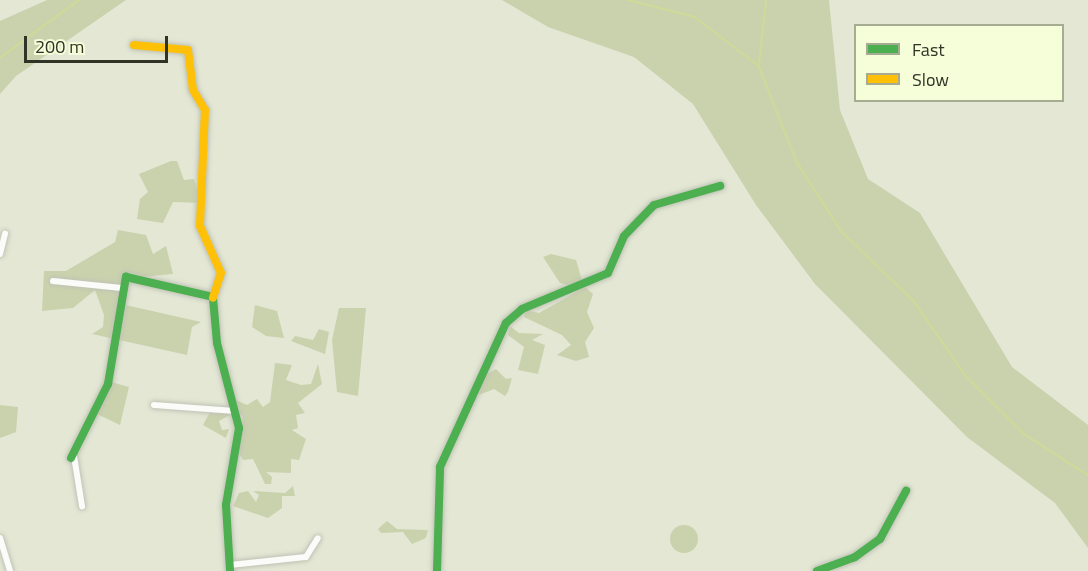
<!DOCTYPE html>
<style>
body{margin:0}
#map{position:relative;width:1088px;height:571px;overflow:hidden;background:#e3e7d4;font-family:"Titillium Web",sans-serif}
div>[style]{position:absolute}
.green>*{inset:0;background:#cad2ad}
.round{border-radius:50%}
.stream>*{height:1.5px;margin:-0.75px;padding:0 0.75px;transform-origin:0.75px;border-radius:0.75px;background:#ceda97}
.roads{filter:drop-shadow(0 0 2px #c0c3b5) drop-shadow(0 0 2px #c0c3b5)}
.street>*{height:6px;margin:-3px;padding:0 3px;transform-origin:3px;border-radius:3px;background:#fbfbf9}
.fast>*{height:8px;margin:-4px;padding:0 4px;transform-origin:4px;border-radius:4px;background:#4caf50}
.slow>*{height:8px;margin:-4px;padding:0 4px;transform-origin:4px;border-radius:4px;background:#ffc107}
span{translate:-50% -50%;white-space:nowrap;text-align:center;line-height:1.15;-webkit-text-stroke:6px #f5fdd9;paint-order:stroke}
.legend{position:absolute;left:854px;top:24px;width:210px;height:78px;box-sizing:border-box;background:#f5fdd9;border:2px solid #a6ac91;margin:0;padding:8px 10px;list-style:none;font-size:18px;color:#303326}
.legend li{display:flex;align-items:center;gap:12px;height:30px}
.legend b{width:30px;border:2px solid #a6ac91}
.scale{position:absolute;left:24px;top:36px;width:144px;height:27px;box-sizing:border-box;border:3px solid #303326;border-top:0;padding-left:8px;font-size:18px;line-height:21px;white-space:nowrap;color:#303326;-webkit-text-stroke:4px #f5fdd9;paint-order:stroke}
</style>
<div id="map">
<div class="green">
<div style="clip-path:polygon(47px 0,126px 0,16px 76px,0 94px,0 21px)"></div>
<div style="clip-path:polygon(502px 0,829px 0,840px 110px,868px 179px,920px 213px,1012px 367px,1088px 425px,1088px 548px,1055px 503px,967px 437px,815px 284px,756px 205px,693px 104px,634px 57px,548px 27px)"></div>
<div style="clip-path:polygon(171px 161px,177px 161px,184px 180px,194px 179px,201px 203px,173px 202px,163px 223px,137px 219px,140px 199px,148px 192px,139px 174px)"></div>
<div style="clip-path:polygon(118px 230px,146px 235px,153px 254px,166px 246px,173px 274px,121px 279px,121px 304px,201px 322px,192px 327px,187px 355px,92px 334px,103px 327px,104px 315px,95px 290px,73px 308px,42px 311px,44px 271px,66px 271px,115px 242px)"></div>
<div style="clip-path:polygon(551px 254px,576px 260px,582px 280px,570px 286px,560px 283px,543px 257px)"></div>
<div style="clip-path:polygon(585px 287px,593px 294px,587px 312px,594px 328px,585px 342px,589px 357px,576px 361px,557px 355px,571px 345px,562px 335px,524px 317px,525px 310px,539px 313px)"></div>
<div style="clip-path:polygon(255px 305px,277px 311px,284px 338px,266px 336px,252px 327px)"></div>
<div style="clip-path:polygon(339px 308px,366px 308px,358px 396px,337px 392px,332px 340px)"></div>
<div style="clip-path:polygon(510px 326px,519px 333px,543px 334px,532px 340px,545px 345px,538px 374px,518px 370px,524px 347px,508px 335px)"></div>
<div style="clip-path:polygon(319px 329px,329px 332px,325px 354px,291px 341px,295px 336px,313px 340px)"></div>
<div style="clip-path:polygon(275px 363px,292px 365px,286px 380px,301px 385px,311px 384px,318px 364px,322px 384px,298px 403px,305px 413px,296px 415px,298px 428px,292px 430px,306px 439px,299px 460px,291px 459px,291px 473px,266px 472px,272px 477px,271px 484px,265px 484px,253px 459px,243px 460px,239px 453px,243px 416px,235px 412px,219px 421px,222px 430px,229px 429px,226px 438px,203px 425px,210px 412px,227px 408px,231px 398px,247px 405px,257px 399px,263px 407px,270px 402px)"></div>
<div style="clip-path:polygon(496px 369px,506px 379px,512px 378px,508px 392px,505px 396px,494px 389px,479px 395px,483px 376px)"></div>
<div style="clip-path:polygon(111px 382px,129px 387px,120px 425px,97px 414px)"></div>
<div style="clip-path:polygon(0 405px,18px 407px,16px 432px,0 438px)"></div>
<div style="clip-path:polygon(293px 486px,295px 496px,282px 496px,282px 508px,268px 518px,233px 506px,239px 493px,248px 491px,256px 502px,259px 495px,253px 491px,285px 493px)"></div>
<div style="clip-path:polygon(387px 521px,397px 529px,428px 530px,426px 538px,412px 544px,403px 532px,381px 533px,378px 529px)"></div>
<div class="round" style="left:670px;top:525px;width:28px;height:28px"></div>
</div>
<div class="stream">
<div style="left:628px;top:0;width:69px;rotate:14.2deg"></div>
<div style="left:695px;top:17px;width:81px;rotate:37.4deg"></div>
<div style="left:759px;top:66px;width:103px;rotate:68.4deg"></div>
<div style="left:797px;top:162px;width:83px;rotate:57.3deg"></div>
<div style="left:842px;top:232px;width:100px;rotate:43.8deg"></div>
<div style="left:914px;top:301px;width:91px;rotate:55.3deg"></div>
<div style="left:966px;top:376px;width:82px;rotate:45deg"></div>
<div style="left:1024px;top:434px;width:76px;rotate:32.6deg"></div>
<div style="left:0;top:58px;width:98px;rotate:-36.3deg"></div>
<div style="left:759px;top:65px;width:65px;rotate:-83.9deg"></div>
</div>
<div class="roads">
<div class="street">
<div style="left:0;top:254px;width:21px;rotate:-76deg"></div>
<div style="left:53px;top:281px;width:69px;rotate:5.8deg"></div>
<div style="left:154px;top:405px;width:81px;rotate:4.2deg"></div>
<div style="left:74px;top:456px;width:51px;rotate:80.9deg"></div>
<div style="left:0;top:538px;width:34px;rotate:73deg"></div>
<div style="left:230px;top:565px;width:76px;rotate:-6deg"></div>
<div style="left:306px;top:557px;width:22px;rotate:-58deg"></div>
</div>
<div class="fast">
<div style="left:213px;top:298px;width:45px;rotate:84.9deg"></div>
<div style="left:217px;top:343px;width:88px;rotate:75.5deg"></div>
<div style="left:239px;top:428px;width:78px;rotate:99.6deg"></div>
<div style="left:226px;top:505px;width:66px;rotate:86.5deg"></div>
<div style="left:71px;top:458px;width:83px;rotate:-63.4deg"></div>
<div style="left:108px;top:384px;width:109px;rotate:-80.5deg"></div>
<div style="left:126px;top:277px;width:89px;rotate:12.9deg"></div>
<div style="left:437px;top:571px;width:104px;rotate:-88.3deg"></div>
<div style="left:440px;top:467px;width:158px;rotate:-65.4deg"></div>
<div style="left:506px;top:323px;width:21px;rotate:-41deg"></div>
<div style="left:522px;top:309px;width:93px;rotate:-22.7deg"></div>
<div style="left:608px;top:273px;width:40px;rotate:-66.6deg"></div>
<div style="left:624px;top:236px;width:43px;rotate:-45.9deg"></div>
<div style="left:654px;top:205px;width:69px;rotate:-16.1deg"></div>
<div style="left:817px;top:571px;width:40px;rotate:-20.2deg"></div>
<div style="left:855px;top:557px;width:31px;rotate:-36deg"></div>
<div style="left:880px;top:539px;width:55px;rotate:-61.6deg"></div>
</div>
<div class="slow">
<div style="left:134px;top:45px;width:54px;rotate:5.3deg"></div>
<div style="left:188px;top:50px;width:40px;rotate:82.9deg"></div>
<div style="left:193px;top:90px;width:23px;rotate:59deg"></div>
<div style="left:205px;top:110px;width:116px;rotate:92.5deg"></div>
<div style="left:200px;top:226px;width:51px;rotate:65.9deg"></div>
<div style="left:221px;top:273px;width:26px;rotate:108deg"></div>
</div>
</div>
<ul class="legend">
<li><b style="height:8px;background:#4caf50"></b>Fast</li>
<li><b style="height:8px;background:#ffc107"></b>Slow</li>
</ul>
<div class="scale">200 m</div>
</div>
